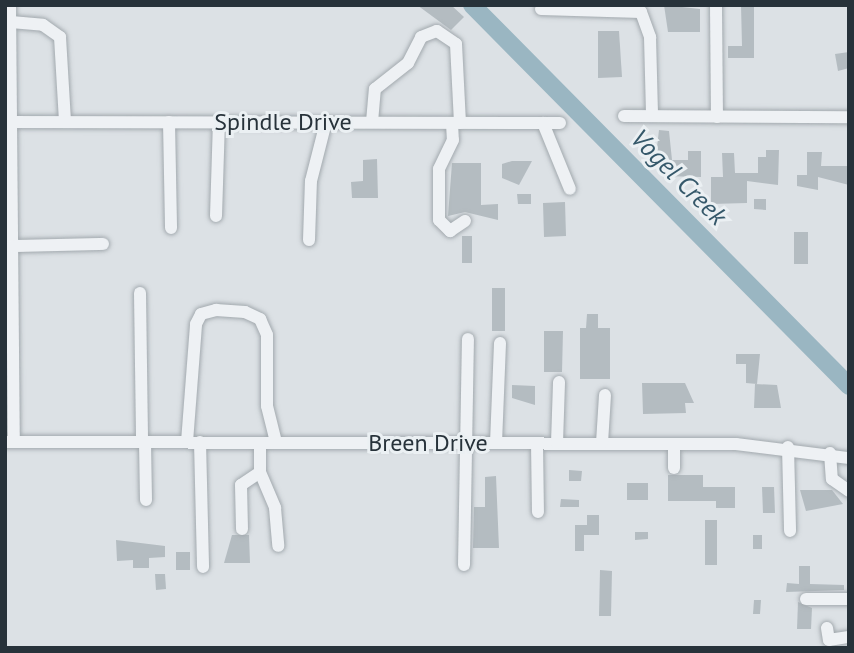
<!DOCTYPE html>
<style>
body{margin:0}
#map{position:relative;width:854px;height:653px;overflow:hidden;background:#dce1e5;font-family:"PT Sans",sans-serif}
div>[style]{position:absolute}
.river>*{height:18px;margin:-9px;padding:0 9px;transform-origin:9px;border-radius:9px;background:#9ab6c2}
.building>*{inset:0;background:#b4bcc1}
.roads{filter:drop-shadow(0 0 2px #a2a9ae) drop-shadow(0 0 2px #a2a9ae)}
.minor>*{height:12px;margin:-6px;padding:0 6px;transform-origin:6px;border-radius:6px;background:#eef1f4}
span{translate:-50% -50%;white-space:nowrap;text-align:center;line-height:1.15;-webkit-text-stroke:6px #ebf0f3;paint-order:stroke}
.street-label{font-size:24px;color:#27323a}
.water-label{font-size:26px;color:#35586a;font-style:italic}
.frame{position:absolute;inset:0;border:7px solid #27323a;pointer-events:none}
</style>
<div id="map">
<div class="river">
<div style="left:472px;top:5px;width:536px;rotate:45.3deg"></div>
</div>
<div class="building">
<div style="clip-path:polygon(417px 5px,451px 5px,464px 17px,451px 30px)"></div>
<div style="clip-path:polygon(664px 5px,700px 9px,700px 32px,668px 32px)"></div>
<div style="clip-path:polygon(741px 5px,754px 5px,754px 58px,728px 58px,728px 46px,742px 46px)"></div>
<div style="clip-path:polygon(598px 31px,619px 31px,622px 77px,598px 78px)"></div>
<div style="clip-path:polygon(849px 52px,849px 68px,838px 71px,835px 54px)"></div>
<div style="clip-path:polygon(659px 130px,669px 131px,672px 160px,688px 160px,688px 151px,701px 151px,701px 177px,663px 176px,664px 165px,655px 164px)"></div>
<div style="clip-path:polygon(766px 150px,779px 150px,778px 185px,747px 181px,747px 203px,711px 204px,711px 177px,723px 177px,722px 153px,734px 153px,735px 173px,758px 173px,758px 157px,766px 157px)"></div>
<div style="clip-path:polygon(807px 152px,822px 152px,821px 166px,849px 166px,849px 185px,818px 177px,818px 190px,797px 186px,797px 175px,807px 175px)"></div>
<div style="clip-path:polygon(377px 159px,378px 198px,352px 198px,351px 182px,363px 181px,363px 160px)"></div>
<div style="clip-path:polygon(512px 161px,532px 161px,519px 185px,502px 178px,502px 164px)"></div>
<div style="clip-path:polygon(452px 163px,481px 163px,481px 205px,498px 204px,498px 220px,465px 212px,448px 216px)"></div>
<div style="clip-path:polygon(517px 194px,531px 194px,531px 204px,518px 204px)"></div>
<div style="clip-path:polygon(754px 199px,766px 199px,766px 210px,754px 209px)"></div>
<div style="clip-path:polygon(565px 202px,566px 236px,544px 237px,543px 203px)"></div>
<div style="clip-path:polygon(794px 232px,808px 232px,808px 264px,794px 264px)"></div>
<div style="clip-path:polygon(462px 236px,472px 236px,472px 263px,462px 263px)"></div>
<div style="clip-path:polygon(492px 288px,505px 288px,505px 331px,492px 331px)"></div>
<div style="clip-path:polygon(587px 314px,598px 314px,598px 328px,610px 328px,610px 379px,580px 379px,580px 328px,586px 328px)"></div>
<div style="clip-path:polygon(544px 331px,563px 331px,562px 372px,544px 372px)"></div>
<div style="clip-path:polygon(736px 354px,760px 354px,757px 384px,746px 383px,746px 364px,736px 364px)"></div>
<div style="clip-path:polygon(642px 383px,685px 383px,694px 403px,685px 403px,686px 413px,643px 414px)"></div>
<div style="clip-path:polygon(755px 384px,777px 385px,781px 408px,754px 408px)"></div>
<div style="clip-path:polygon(512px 385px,535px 386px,535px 405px,512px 398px)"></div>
<div style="clip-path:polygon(569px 470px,582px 471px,581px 481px,569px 481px)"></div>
<div style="clip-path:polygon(668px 475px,703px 475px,703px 487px,735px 487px,735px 508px,716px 508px,716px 501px,668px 501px)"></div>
<div style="clip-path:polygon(496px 476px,499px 548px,473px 548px,474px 507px,485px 507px,485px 477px)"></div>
<div style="clip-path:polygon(627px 483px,648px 483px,648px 500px,627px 500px)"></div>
<div style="clip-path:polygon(762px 487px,774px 487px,775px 513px,763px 513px)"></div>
<div style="clip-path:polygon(800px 490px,832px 490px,843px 504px,806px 511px)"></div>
<div style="clip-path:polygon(561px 499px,579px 500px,579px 507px,560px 507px)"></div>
<div style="clip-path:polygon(587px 515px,599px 515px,599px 535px,584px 535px,584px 551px,575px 551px,575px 525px,587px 525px)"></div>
<div style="clip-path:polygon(705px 520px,717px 520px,717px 565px,705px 565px)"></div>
<div style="clip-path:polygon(635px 532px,648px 532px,648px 539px,635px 540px)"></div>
<div style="clip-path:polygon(232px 535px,249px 535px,250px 563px,224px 563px)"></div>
<div style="clip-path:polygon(753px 535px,762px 535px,762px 549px,753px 549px)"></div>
<div style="clip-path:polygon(116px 540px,165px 546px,165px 557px,149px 558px,149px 568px,133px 568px,133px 560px,117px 561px)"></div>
<div style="clip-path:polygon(176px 552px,190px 552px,190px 570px,176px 570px)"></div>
<div style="clip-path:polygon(799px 566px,810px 566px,810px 584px,844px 585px,844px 590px,786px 592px,787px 583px,799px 584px)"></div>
<div style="clip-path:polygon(600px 570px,612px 571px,611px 616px,599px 616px)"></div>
<div style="clip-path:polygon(155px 574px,165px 574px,166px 589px,156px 590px)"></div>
<div style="clip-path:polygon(754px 600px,761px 600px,760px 614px,753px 614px)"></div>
<div style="clip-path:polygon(798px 602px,812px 608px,811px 629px,797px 629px)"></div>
</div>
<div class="roads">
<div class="minor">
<div style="left:10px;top:5px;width:437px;rotate:89.5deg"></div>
<div style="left:716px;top:5px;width:112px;rotate:89.5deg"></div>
<div style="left:541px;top:9px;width:100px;rotate:1.7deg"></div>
<div style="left:641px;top:12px;width:27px;rotate:70deg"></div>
<div style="left:650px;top:37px;width:79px;rotate:88.5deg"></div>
<div style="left:11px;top:22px;width:32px;rotate:5deg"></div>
<div style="left:43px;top:25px;width:21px;rotate:35deg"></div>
<div style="left:60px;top:37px;width:85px;rotate:86.6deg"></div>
<div style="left:624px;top:116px;width:225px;rotate:0.3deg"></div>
<div style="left:5px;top:122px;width:555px;rotate:0.1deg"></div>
<div style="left:169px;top:122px;width:106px;rotate:88.9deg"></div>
<div style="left:372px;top:122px;width:33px;rotate:-85deg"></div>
<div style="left:375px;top:89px;width:42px;rotate:-38.2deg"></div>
<div style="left:408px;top:63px;width:29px;rotate:-63deg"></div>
<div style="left:421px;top:37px;width:17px;rotate:-21deg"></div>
<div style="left:437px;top:31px;width:23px;rotate:34deg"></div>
<div style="left:456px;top:44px;width:79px;rotate:87.1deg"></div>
<div style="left:452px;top:123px;width:17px;rotate:87deg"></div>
<div style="left:453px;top:140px;width:32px;rotate:116deg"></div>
<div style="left:439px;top:169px;width:51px;rotate:90deg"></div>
<div style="left:439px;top:220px;width:16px;rotate:45deg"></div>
<div style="left:450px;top:231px;width:18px;rotate:-34deg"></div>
<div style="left:543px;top:123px;width:71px;rotate:67.8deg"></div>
<div style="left:216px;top:216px;width:94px;rotate:-88.2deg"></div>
<div style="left:309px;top:240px;width:59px;rotate:-88.1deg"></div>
<div style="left:311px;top:181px;width:61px;rotate:-75.7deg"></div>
<div style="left:12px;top:246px;width:91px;rotate:-1.3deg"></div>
<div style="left:140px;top:293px;width:149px;rotate:89.2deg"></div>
<div style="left:5px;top:442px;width:731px;rotate:0.16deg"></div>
<div style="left:736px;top:444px;width:114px;rotate:7.1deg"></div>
<div style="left:145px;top:442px;width:58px;rotate:89deg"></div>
<div style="left:187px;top:442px;width:118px;rotate:-85.6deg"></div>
<div style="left:196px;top:324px;width:11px;rotate:-63deg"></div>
<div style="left:201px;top:314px;width:16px;rotate:-15deg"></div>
<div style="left:216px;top:310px;width:29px;rotate:4deg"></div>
<div style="left:245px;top:312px;width:17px;rotate:25deg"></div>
<div style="left:260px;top:319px;width:17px;rotate:66deg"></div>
<div style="left:267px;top:335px;width:71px;rotate:90deg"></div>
<div style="left:267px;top:406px;width:38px;rotate:76deg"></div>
<div style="left:200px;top:442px;width:125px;rotate:88.6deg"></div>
<div style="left:496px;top:443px;width:100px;rotate:-87.7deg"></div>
<div style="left:537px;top:443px;width:69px;rotate:89.2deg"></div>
<div style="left:557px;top:443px;width:61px;rotate:-88.1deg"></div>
<div style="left:602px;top:443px;width:48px;rotate:-86.4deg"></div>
<div style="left:788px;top:447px;width:84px;rotate:88.6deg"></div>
<div style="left:830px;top:453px;width:26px;rotate:86deg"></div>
<div style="left:832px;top:479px;width:21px;rotate:35deg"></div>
<div style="left:674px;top:468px;width:24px;rotate:-90deg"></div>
<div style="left:260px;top:472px;width:39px;rotate:67deg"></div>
<div style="left:275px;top:508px;width:38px;rotate:85deg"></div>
<div style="left:242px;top:529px;width:44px;rotate:-91.3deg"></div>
<div style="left:241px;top:485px;width:23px;rotate:-34deg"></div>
<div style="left:260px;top:472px;width:29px;rotate:-90deg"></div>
<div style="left:464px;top:565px;width:226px;rotate:-89deg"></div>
<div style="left:806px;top:599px;width:43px"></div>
<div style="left:827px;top:628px;width:12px;rotate:81deg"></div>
<div style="left:829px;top:640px;width:20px;rotate:-9deg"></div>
</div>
</div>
<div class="street-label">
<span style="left:283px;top:122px">Spindle Drive</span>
<span style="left:428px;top:443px">Breen Drive</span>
</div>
<div class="water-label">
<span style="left:679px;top:177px;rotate:45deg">Vogel Creek</span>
</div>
<div class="frame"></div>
</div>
